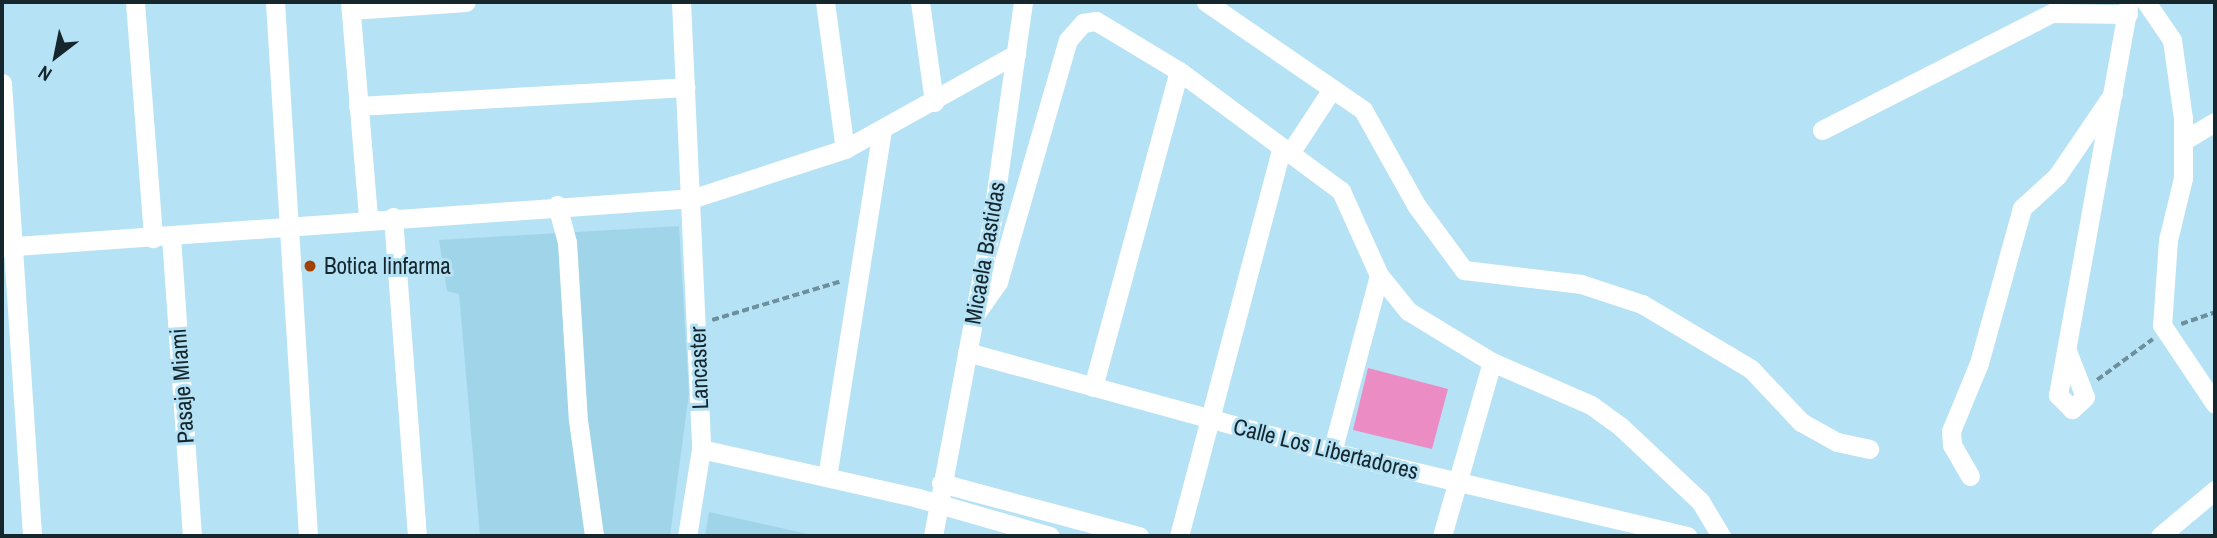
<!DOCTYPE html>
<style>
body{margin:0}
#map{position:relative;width:2217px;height:538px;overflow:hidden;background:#b5e2f4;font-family:"Archivo Narrow",sans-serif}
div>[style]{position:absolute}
.built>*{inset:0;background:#a0d5e9}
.green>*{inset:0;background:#eb8cc4}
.path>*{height:3.5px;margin-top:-1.75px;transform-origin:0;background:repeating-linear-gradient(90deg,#6e8f9c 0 7px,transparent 0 10.5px)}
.minor>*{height:19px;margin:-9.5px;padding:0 9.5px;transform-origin:9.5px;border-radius:9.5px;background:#fff}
.dots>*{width:19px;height:19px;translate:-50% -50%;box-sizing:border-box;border:4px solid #b5e2f4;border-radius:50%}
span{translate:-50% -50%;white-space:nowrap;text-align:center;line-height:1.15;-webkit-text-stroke:6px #b5e2f4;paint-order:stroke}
.street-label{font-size:23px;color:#15262d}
.poi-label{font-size:23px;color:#15262d}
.left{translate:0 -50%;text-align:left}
.frame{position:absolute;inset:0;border:4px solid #15262d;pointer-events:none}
.north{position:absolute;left:21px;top:21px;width:70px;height:70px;-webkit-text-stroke:5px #b5e2f4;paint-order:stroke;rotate:212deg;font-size:19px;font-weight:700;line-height:28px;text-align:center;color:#15262d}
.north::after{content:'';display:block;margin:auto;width:24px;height:32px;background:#15262d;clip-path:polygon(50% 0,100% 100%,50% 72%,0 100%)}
</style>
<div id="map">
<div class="built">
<div style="clip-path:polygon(679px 226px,689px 393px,670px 536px,480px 536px,459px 294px,447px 291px,439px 240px)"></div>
<div style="clip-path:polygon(709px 512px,817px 536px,705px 536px)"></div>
</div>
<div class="green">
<div style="clip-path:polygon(1368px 368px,1448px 389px,1432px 449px,1353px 430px)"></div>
</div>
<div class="path">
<div style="left:712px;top:320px;width:133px;rotate:-16.7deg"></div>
<div style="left:2181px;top:324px;width:36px;rotate:-19deg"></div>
<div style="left:2097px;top:380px;width:69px;rotate:-36.2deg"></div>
</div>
<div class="minor">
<div style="left:135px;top:2px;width:237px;rotate:85.6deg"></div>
<div style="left:275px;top:2px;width:535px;rotate:86.46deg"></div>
<div style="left:350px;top:2px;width:217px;rotate:85.2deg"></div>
<div style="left:681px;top:2px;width:447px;rotate:87.4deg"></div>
<div style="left:701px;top:449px;width:88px;rotate:99.1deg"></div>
<div style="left:825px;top:2px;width:148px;rotate:82.3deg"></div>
<div style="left:920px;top:2px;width:101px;rotate:82deg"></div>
<div style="left:1206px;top:2px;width:191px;rotate:34.5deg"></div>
<div style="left:1363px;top:110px;width:109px;rotate:60.8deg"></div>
<div style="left:1416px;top:205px;width:81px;rotate:53.6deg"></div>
<div style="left:1464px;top:270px;width:118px;rotate:6.8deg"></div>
<div style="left:1581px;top:284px;width:64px;rotate:18.2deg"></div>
<div style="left:1642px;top:304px;width:127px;rotate:30.8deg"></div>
<div style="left:1751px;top:369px;width:73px;rotate:46.7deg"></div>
<div style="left:1801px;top:422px;width:41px;rotate:29.1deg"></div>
<div style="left:1837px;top:442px;width:33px;rotate:12deg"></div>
<div style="left:2146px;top:2px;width:46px;rotate:55.6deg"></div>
<div style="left:2172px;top:40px;width:79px;rotate:82deg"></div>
<div style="left:2183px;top:118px;width:60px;rotate:90deg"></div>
<div style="left:2183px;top:178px;width:64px;rotate:103.6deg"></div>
<div style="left:2168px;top:240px;width:85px;rotate:94deg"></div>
<div style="left:2162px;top:325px;width:95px;rotate:56.1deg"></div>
<div style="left:351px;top:10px;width:115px;rotate:-4deg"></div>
<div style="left:2px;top:83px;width:454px;rotate:86.2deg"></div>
<div style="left:358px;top:106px;width:328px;rotate:-3.3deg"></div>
<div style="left:1822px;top:130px;width:258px;rotate:-27deg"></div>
<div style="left:2052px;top:13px;width:76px;rotate:0.8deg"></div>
<div style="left:2183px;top:141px;width:37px;rotate:-31deg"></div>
<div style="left:1290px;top:153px;width:77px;rotate:-56.7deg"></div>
<div style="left:557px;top:205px;width:38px;rotate:75deg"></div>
<div style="left:567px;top:242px;width:178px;rotate:86.5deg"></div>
<div style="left:578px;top:420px;width:117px;rotate:82.1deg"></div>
<div style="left:393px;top:217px;width:320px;rotate:85.7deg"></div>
<div style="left:171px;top:236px;width:301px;rotate:86deg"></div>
<div style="left:2px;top:247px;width:694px;rotate:-4.05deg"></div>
<div style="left:694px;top:198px;width:159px;rotate:-18deg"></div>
<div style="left:845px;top:149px;width:196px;rotate:-29.1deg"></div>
<div style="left:974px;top:316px;width:42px;rotate:-54.8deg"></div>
<div style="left:998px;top:282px;width:252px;rotate:-73.9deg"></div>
<div style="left:1068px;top:40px;width:23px;rotate:-49deg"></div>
<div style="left:1083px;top:23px;width:13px;rotate:-9deg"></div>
<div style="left:1096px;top:21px;width:97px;rotate:31.1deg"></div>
<div style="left:1179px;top:71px;width:202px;rotate:36.5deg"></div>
<div style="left:1341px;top:191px;width:92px;rotate:65.7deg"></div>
<div style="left:1379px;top:275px;width:46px;rotate:51.1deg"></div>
<div style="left:1408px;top:311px;width:98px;rotate:31.3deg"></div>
<div style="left:1492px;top:362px;width:108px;rotate:23.5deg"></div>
<div style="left:1591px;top:405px;width:36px;rotate:36deg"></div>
<div style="left:1620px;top:426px;width:110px;rotate:43.2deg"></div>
<div style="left:1700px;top:501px;width:41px;rotate:59deg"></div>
<div style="left:2067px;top:351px;width:49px;rotate:68.6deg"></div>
<div style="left:2085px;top:397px;width:18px;rotate:137deg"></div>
<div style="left:2072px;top:409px;width:20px;rotate:-135deg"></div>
<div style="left:2058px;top:395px;width:399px;rotate:-79.8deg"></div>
<div style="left:967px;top:352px;width:378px;rotate:15.3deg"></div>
<div style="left:1332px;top:452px;width:365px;rotate:13.3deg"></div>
<div style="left:1093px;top:387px;width:327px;rotate:-74.8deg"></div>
<div style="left:701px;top:449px;width:222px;rotate:12.7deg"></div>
<div style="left:918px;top:498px;width:137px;rotate:16.1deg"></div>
<div style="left:1332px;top:452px;width:183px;rotate:-75.1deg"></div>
<div style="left:1970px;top:476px;width:36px;rotate:-120deg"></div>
<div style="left:1952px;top:445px;width:14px;rotate:-94deg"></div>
<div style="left:1951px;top:431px;width:74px;rotate:-67.6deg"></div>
<div style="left:1979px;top:363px;width:161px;rotate:-74.5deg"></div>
<div style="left:2022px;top:208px;width:47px;rotate:-42.4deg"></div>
<div style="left:2057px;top:176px;width:99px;rotate:-55.7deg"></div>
<div style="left:827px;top:477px;width:350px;rotate:-81deg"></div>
<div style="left:941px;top:483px;width:205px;rotate:15deg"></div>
<div style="left:933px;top:536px;width:321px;rotate:-79.4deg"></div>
<div style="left:992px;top:220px;width:220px;rotate:-81.9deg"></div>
<div style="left:1179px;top:536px;width:402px;rotate:-75.2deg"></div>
<div style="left:1442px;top:536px;width:181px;rotate:-74deg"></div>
<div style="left:2160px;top:536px;width:72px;rotate:-39.9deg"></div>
</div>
<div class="dots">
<div style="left:310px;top:266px;background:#a24001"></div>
</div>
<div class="street-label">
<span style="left:985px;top:253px;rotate:-80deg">Micaela Bastidas</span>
<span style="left:699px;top:368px;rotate:-92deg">Lancaster</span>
<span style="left:182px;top:386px;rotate:-94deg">Pasaje Miami</span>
<span style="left:1326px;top:449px;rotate:14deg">Calle Los Libertadores</span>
</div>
<div class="poi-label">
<span class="left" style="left:324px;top:266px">Botica linfarma</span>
</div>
<div class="frame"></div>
<div class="north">N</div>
</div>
